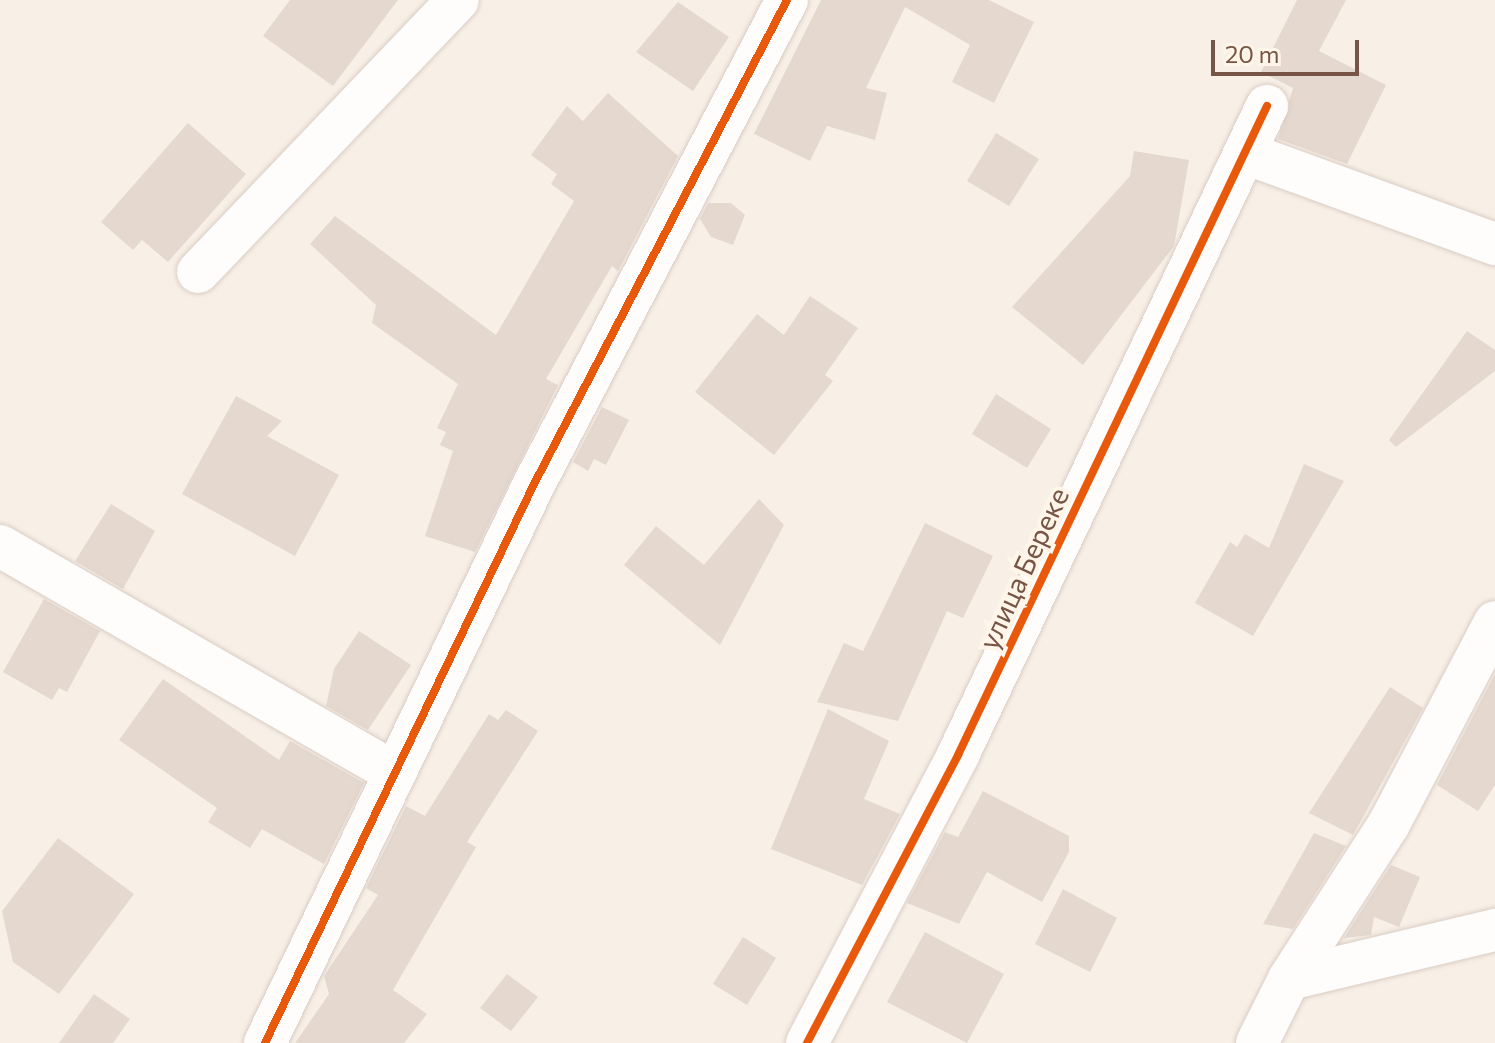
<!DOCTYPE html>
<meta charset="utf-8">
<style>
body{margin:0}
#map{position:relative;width:1495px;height:1043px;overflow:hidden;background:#f8f0e7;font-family:Commissioner,sans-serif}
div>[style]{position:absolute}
.building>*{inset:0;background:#e4d8cf}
.roads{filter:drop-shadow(0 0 2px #d9cdc5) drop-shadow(0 0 2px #d9cdc5)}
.minor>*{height:42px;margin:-21px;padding:0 21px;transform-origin:21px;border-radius:21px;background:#fefdfb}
.cycleway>*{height:8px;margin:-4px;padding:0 4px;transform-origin:4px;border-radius:4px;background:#e8590c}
span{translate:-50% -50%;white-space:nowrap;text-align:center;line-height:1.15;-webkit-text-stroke:8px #fff5e9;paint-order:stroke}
.street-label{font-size:28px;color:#775546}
.scale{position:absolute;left:1211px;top:40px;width:148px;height:36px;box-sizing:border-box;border:4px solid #775546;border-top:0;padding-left:10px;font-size:24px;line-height:28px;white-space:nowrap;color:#775546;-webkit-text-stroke:6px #fff5e9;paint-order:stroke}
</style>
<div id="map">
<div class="building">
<div style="clip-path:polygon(290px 0,398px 0,333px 86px,263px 36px)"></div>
<div style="clip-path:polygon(821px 0,989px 0,1034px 22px,994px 103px,952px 82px,970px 45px,905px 7px,866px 88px,887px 93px,875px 140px,827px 126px,810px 161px,754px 134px)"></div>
<div style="clip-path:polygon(1297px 0,1346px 0,1319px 51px,1386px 85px,1347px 164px,1278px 139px,1293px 88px,1261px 72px)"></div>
<div style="clip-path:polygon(678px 2px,729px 37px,693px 91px,636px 52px)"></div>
<div style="clip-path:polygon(608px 93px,678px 156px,618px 271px,612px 266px,546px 379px,558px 385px,475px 552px,425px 536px,453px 451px,440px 445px,446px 432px,437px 428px,458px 384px,372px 323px,376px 305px,310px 244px,335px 216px,496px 335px,574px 201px,551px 184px,557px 174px,531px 155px,567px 106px,583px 121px)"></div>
<div style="clip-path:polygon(188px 123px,246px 174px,168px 262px,142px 240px,133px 250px,101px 222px)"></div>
<div style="clip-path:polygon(996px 133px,1039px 159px,1009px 206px,967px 181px)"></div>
<div style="clip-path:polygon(1134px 151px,1189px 160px,1174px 246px,1083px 365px,1012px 307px,1130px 176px)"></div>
<div style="clip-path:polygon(708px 203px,731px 203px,745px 215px,733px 245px,711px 237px,700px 219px)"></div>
<div style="clip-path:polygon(810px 296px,858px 328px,825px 375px,833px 381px,774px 455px,695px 392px,757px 314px,784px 335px)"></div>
<div style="clip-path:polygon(1467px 331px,1495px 350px,1495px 371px,1396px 447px,1389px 440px)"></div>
<div style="clip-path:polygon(996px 394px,1051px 429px,1027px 468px,972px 434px)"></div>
<div style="clip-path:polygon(236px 396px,282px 421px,267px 436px,339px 475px,295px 556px,182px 494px)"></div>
<div style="clip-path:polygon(602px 407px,629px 420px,606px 465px,594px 459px,588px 471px,573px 462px)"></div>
<div style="clip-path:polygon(1304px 464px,1344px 481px,1253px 636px,1195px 603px,1230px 542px,1237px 547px,1245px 534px,1269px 548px)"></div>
<div style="clip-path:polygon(759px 499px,784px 525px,720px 645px,624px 565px,656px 526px,704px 565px)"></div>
<div style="clip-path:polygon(111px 504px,155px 531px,123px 589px,75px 561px)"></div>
<div style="clip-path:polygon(925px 523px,993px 556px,963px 618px,947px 611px,898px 721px,817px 702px,844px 643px,863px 651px)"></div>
<div style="clip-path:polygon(44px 599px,100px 631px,67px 692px,59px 688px,52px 700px,3px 672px)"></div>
<div style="clip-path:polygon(359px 631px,411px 665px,368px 730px,326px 706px,334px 669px)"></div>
<div style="clip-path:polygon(1495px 674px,1495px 785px,1478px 811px,1437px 785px)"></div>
<div style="clip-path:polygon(163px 679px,279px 760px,290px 741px,364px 783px,324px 864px,262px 829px,250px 848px,208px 822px,217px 808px,119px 740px)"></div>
<div style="clip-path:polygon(1390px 687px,1423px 708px,1353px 835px,1309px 813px)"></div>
<div style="clip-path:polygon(828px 709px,889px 741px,864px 799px,900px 814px,862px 885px,771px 849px)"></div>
<div style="clip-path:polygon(506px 710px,538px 731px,467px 842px,476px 847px,393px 990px,427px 1014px,404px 1043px,295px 1043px,329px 994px,324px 976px,378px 895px,366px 888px,406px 806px,425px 816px,489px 714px,498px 720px)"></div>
<div style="clip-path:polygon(983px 791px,1069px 836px,1069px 852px,1042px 902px,987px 872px,959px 924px,907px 903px,945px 832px,958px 837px)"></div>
<div style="clip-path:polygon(1314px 833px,1346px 846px,1293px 929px,1263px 924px)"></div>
<div style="clip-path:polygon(58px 838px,134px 894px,59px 994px,13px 962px,2px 911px)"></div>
<div style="clip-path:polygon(1391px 865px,1420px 877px,1399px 927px,1374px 917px,1371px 935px,1344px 938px)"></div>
<div style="clip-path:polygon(1063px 889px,1117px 918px,1090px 972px,1035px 944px)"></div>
<div style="clip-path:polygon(925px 932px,1004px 974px,967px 1043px,887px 1002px)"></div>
<div style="clip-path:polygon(743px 937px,776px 958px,747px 1005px,713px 984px)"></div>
<div style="clip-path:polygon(507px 974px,538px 997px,511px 1031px,480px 1008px)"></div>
<div style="clip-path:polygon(94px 994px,130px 1019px,113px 1043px,59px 1043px)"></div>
</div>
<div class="roads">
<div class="minor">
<div style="left:1245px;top:153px;width:266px;rotate:20deg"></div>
<div style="left:198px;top:272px;width:376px;rotate:-46.3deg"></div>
<div style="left:0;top:546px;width:453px;rotate:29.9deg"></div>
<div style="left:1289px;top:979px;width:184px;rotate:-57.2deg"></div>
<div style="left:1389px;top:824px;width:228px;rotate:-62.3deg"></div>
<div style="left:265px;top:1043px;width:620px;rotate:-64.3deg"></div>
<div style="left:534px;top:484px;width:546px;rotate:-62.4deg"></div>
<div style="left:807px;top:1043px;width:325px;rotate:-62.3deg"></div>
<div style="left:958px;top:755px;width:719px;rotate:-64.54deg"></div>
<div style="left:1257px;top:1043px;width:72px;rotate:-63.4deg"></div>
<div style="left:1289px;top:979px;width:212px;rotate:-13.4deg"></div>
</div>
</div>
<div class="cycleway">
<div style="left:265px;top:1043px;width:620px;rotate:-64.3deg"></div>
<div style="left:534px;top:484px;width:546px;rotate:-62.4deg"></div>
<div style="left:807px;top:1043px;width:325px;rotate:-62.3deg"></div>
<div style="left:958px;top:755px;width:719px;rotate:-64.54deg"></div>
</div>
<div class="street-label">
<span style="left:1023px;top:568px;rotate:-65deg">улица Береке</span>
</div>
<div class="scale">20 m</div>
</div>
